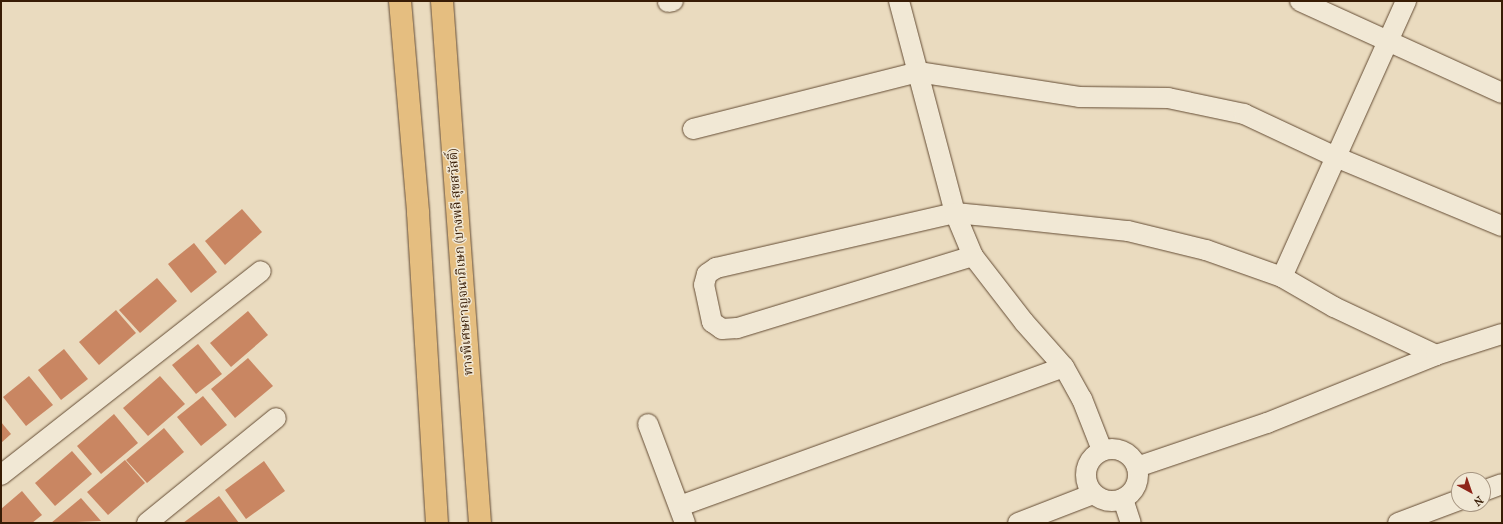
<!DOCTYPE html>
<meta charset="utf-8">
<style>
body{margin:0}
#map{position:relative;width:1503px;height:524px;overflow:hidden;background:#eadbbf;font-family:"IM FELL French Canon","Noto Serif Thai",serif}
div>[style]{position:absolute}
.building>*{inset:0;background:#c98662}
.roads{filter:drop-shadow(0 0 1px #644c34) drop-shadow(0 0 1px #644c34)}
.minor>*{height:20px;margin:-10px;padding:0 10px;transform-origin:10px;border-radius:10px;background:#f1e8d5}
.minor>.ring{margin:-10px;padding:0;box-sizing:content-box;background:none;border:20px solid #f1e8d5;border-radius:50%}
.motorway>*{height:22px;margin:-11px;padding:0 11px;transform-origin:11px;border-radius:11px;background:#e5be80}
span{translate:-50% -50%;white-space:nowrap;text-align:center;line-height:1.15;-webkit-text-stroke:3px #f1e8d5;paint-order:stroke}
.street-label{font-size:13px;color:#381c05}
.frame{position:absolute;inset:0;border:2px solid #381c05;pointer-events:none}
.north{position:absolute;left:1451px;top:472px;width:40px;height:40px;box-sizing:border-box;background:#f1e8d5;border:1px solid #a79682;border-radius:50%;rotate:140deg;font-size:11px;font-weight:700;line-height:16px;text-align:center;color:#381c05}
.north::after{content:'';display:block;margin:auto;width:14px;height:18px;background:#8f2418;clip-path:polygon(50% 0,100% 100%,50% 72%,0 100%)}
</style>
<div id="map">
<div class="building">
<div style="clip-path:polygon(242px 209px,262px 232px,225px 265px,205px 241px)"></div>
<div style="clip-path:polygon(194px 243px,217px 272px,191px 293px,168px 264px)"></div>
<div style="clip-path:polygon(157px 278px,177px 301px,140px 333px,119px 310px)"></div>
<div style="clip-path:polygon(116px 310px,136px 333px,99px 365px,79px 342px)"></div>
<div style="clip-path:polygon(248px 311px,268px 335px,231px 367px,210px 343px)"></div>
<div style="clip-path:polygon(198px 344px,222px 374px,196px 394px,172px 365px)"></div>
<div style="clip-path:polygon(64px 349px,88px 379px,61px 400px,38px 370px)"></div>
<div style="clip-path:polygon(248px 358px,273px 386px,235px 418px,211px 389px)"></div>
<div style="clip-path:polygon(29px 376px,53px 405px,26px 426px,3px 397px)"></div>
<div style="clip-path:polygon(160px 376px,185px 404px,148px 436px,123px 408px)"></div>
<div style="clip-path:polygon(203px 396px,227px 425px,201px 446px,177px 417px)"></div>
<div style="clip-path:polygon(114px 414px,138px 443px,101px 474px,77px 446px)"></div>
<div style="clip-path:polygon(1px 422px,11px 434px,1px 443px)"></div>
<div style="clip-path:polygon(164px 428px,184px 452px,147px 483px,126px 460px)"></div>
<div style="clip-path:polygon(72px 451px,92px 474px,55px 506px,35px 483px)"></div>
<div style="clip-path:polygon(125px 460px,145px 483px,108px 515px,87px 492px)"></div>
<div style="clip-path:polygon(264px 461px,285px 491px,246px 519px,225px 490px)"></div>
<div style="clip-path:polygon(22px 491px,42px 515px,32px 523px,1px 523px,1px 509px)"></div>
<div style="clip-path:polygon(219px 496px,239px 523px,183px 523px)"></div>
<div style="clip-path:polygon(81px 498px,101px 521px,51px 523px)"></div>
</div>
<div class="roads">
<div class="minor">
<div style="left:899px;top:1px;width:219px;rotate:75.2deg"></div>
<div style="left:955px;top:213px;width:47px;rotate:67.3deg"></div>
<div style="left:973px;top:256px;width:83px;rotate:52.3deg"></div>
<div style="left:1024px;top:322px;width:60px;rotate:48.4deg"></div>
<div style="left:1064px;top:367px;width:37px;rotate:61deg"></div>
<div style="left:1082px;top:399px;width:55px;rotate:68.6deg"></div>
<div style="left:1300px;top:1px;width:222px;rotate:24.5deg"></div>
<div style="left:668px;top:2px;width:5px;rotate:-11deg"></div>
<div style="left:693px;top:129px;width:232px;rotate:-14.2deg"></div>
<div style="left:918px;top:72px;width:163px;rotate:8.8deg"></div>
<div style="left:1079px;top:97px;width:89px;rotate:0.6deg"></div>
<div style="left:1168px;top:98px;width:78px;rotate:11.9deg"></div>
<div style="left:1244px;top:114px;width:102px;rotate:25.1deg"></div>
<div style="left:1336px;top:157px;width:180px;rotate:22.6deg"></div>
<div style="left:973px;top:256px;width:247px;rotate:163deg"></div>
<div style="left:737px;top:328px;width:15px;rotate:176deg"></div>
<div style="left:722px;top:329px;width:12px;rotate:-145deg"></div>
<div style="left:712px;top:322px;width:38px;rotate:-102deg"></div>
<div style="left:704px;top:285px;width:11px;rotate:-75deg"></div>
<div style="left:707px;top:274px;width:11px;rotate:-34deg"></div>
<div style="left:716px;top:268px;width:245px;rotate:-13deg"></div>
<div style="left:955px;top:213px;width:62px;rotate:5.5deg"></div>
<div style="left:1017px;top:219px;width:112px;rotate:6.2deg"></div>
<div style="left:1128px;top:231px;width:80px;rotate:13.7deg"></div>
<div style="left:1206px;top:250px;width:81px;rotate:19.6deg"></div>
<div style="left:1282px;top:277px;width:60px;rotate:30deg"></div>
<div style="left:1334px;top:307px;width:113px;rotate:25.2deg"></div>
<div style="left:1282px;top:277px;width:303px;rotate:-65.8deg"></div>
<div style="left:648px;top:424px;width:106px;rotate:69.5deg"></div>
<div class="ring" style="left:1086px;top:449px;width:32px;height:32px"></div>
<div style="left:1137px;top:467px;width:137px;rotate:-18.7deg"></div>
<div style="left:1267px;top:423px;width:182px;rotate:-21.9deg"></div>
<div style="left:1436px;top:355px;width:69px;rotate:-17.7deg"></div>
<div style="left:1px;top:475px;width:330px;rotate:-38.1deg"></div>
<div style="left:1483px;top:491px;width:20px;rotate:-20deg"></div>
<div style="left:1123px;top:499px;width:25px;rotate:72deg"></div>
<div style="left:680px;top:506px;width:408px;rotate:-19.9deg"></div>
<div style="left:147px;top:523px;width:166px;rotate:-39.1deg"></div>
<div style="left:1018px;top:523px;width:80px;rotate:-21.1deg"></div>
<div style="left:1398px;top:523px;width:65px;rotate:-20.7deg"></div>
</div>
<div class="motorway">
<div style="left:400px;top:1px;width:213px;rotate:85.1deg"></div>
<div style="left:418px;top:213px;width:311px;rotate:86.5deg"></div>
<div style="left:442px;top:1px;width:523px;rotate:85.84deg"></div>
</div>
</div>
<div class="street-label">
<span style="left:461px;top:262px;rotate:-94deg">ทางพิเศษกาญจนาภิเษก (บางพลี-สุขสวัสดิ์)</span>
</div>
<div class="frame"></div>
<div class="north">N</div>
</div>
